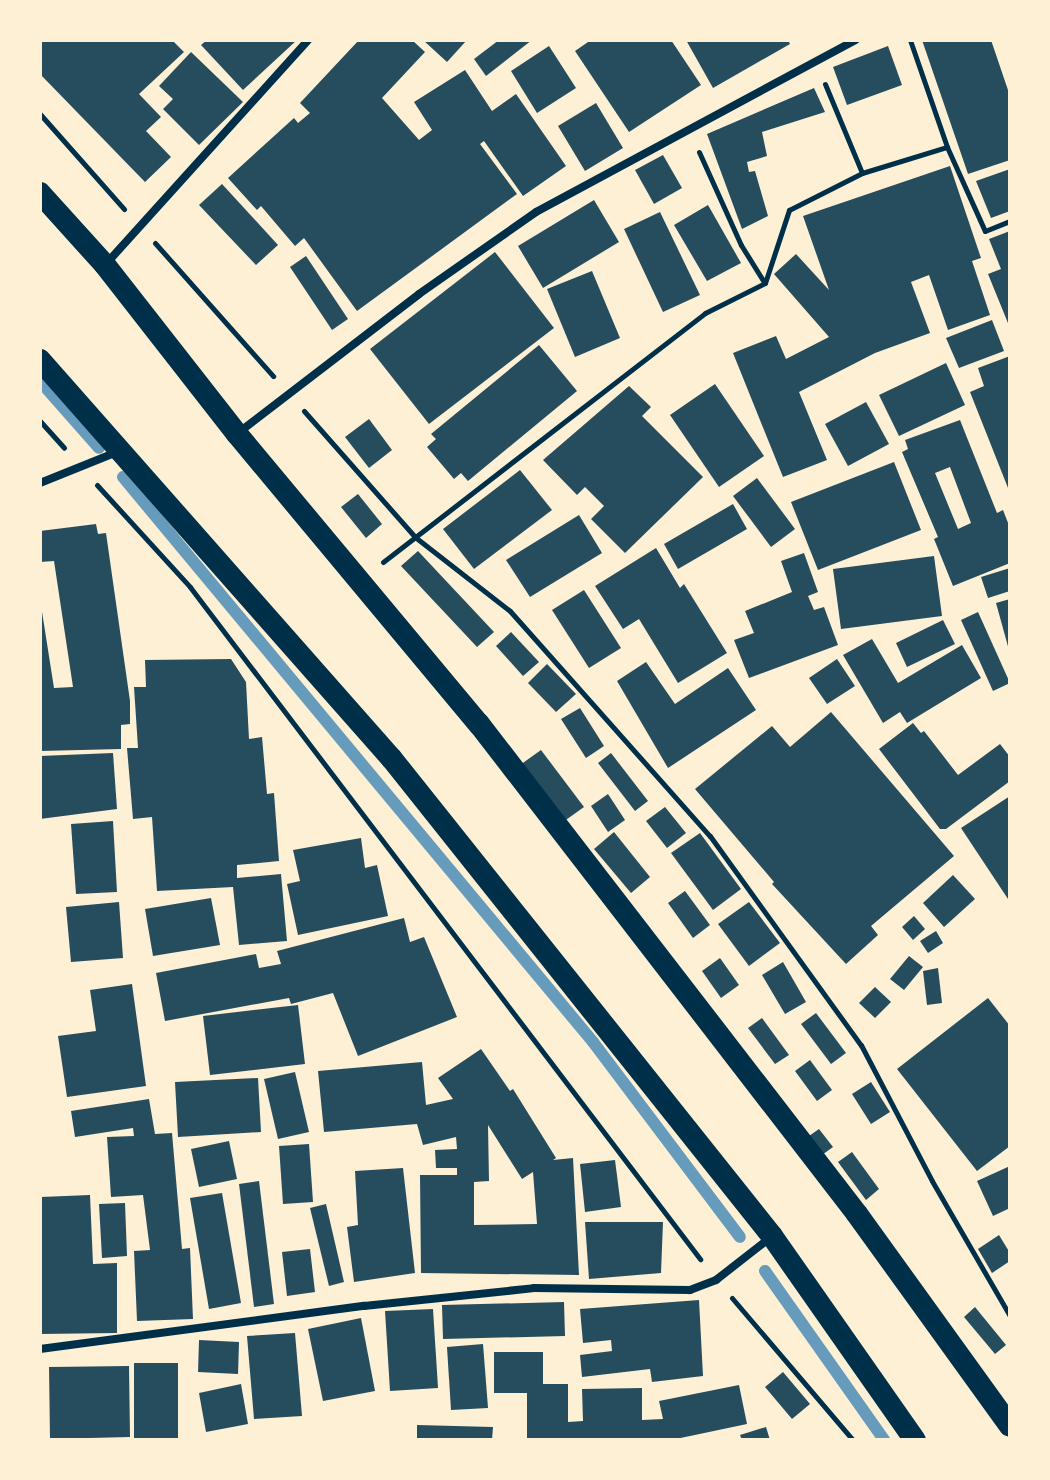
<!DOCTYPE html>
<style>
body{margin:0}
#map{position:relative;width:1050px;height:1480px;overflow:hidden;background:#fdf0d5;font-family:"Noto Serif",serif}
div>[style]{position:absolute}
.stream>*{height:12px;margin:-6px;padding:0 6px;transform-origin:6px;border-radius:6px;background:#669bbc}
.building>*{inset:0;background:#264d5e}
.path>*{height:5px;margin:-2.5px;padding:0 2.5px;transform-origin:2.5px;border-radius:2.5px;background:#003049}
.minor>*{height:8px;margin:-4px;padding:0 4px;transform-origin:4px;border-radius:4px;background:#003049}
.trunk>*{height:22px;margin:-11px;padding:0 11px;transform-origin:11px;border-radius:11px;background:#003049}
span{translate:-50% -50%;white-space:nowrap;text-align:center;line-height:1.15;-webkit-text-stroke:8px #fdf0d5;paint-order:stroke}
.frame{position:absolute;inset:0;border:42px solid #fdf0d5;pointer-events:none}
</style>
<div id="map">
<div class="stream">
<div style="left:40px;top:381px;width:89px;rotate:48.6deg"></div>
<div style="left:123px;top:477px;width:735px;rotate:50.24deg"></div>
<div style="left:593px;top:1042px;width:244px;rotate:53deg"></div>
<div style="left:765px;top:1271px;width:207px;rotate:54.8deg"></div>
</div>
<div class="building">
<div style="clip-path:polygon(40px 40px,172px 40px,184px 52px,139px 94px,161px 117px,146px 131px,171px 157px,145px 182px,40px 74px)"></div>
<div style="clip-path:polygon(207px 40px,297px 40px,243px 90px,201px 45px)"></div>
<div style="clip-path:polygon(359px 40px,412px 40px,425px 52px,382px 98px,419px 140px,432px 130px,414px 102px,465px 70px,492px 111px,516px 94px,566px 166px,523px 196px,484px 141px,480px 144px,517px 194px,357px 311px,304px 238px,295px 246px,261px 206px,257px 210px,228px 178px,294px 118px,298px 123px,310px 113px,300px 103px)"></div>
<div style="clip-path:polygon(423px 40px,467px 40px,447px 62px)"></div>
<div style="clip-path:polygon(499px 40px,532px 40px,486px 76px,474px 59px)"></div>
<div style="clip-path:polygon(591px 40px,671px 40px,701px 85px,629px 132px,575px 51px)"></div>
<div style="clip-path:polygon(686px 40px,788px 40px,790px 44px,713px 88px)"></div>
<div style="clip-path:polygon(922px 40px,991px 40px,1010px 96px,1010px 160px,968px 174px)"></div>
<div style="clip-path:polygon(549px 46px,576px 88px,537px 113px,511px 71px)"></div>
<div style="clip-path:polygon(888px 46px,902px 85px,847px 105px,833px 67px)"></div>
<div style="clip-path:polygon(191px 52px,243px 102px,199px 145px,163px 109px,173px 99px,159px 86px)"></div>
<div style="clip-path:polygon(814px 88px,825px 112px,762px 132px,767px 156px,747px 162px,749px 172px,755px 171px,768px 216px,742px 229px,707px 134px)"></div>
<div style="clip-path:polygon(596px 103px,623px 148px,585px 171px,558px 126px)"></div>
<div style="clip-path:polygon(663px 155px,682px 188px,654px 204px,635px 170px)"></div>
<div style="clip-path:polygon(950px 166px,981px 258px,972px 261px,990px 315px,948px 330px,929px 275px,911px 282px,930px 333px,875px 353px,799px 392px,827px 460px,783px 477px,733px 353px,776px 336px,786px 359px,829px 337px,774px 274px,796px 254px,829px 290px,803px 216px)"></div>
<div style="clip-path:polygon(1010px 169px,1010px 211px,991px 218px,976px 181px)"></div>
<div style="clip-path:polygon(222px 184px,278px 245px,256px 265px,199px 205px)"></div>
<div style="clip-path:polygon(594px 200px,619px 242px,543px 288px,518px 246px)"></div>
<div style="clip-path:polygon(708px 205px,741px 263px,707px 281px,674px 225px)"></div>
<div style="clip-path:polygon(660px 212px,700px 295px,663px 312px,624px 229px)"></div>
<div style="clip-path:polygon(1010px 231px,1010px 328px,988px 274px,1001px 269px,989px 239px)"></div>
<div style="clip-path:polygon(495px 252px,554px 328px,429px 424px,370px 349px)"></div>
<div style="clip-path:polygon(306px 256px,348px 319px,332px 330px,290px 267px)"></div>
<div style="clip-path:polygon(592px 271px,620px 338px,575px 357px,547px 289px)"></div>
<div style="clip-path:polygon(992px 320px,1004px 351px,959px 368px,946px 338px)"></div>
<div style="clip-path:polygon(539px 345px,577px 391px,468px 481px,461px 473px,454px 479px,427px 447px,436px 439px,431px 434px)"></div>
<div style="clip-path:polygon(1010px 356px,1010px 493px,970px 392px,984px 386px,978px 368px)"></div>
<div style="clip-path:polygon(946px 363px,965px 405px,899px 436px,879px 395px)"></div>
<div style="clip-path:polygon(715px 384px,764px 456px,719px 487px,670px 415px)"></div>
<div style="clip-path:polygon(629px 386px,651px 407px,642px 416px,703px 477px,625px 553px,591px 519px,604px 506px,585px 487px,577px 495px,543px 460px)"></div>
<div style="clip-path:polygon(866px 402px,889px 444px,848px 466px,825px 424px)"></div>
<div style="clip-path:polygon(369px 419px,392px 450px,369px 468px,345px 437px)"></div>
<div style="clip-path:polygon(evenodd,960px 420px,997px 513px,1003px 510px,1010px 528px,1010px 563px,953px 586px,934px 539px,938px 537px,902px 452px,908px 449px,905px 440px,960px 420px,950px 467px,971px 523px,958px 529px,935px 473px,950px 467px)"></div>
<div style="clip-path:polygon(894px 462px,921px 530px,818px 570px,791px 502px)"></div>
<div style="clip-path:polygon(520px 470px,552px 510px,474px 569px,443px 529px)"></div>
<div style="clip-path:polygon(757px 478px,795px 529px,771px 547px,733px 496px)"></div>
<div style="clip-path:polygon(358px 494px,382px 524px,366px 538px,341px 507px)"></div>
<div style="clip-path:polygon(733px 504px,747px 529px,678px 569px,664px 544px)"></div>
<div style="clip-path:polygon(579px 515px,602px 553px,530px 597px,506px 560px)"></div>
<div style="clip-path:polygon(96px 524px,98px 534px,106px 533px,130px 701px,130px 724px,121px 725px,121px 749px,40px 751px,40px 599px,54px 688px,73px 687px,54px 561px,40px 562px,40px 531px)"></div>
<div style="clip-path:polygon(656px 548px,680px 588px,684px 584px,727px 653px,678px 683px,639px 619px,623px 629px,595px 586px)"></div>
<div style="clip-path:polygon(418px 551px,494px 632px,477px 647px,401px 566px)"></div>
<div style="clip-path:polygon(804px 553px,818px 592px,808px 596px,814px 610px,824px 607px,838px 645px,749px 678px,734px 640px,754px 633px,745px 611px,792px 592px,781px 561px)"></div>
<div style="clip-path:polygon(934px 556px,942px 616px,841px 629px,833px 569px)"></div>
<div style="clip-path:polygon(1010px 568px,1010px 591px,988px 598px,981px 577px)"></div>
<div style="clip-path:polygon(584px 590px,621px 648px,589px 668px,552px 610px)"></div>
<div style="clip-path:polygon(1010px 599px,1010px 650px,1009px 650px,996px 603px)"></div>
<div style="clip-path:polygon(978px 612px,1010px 683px,993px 691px,961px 620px)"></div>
<div style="clip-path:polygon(943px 620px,955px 644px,907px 667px,896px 643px)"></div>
<div style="clip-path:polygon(511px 632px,539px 662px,523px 676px,496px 646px)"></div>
<div style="clip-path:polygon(872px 639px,898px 683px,962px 645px,981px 678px,907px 723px,900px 712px,883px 723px,843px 655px)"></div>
<div style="clip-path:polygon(231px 659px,246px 682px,249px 739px,262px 737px,267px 794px,274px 793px,279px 861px,237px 865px,237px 878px,281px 874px,287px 941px,239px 945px,233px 887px,157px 891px,152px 817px,133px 819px,127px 748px,138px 748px,134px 687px,146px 687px,145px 660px)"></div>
<div style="clip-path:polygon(837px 659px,855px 686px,827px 704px,809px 678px)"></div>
<div style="clip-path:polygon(646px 662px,675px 704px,728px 668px,756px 710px,668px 768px,617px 681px)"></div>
<div style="clip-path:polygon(547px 664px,576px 694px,556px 712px,528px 683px)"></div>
<div style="clip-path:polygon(580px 708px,604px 746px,586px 758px,561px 719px)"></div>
<div style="clip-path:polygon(831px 712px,954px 856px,871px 926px,878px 935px,846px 964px,772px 884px,774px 882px,695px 789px,772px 726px,790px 747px)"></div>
<div style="clip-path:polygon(913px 723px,921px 733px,924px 731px,958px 775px,1000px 744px,1010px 757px,1010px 781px,946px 829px,940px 829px,879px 749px)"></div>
<div style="clip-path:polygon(541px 750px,584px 807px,563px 822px,520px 765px)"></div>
<div style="clip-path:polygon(113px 753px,117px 809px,40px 819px,40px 756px)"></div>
<div style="clip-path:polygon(611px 753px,648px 801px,635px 811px,598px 763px)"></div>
<div style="clip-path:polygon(608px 794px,625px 820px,608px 832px,591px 806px)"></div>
<div style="clip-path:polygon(1010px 796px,1010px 902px,961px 828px)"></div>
<div style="clip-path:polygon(665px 807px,686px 833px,667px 848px,646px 821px)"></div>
<div style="clip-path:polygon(113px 821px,117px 892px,76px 894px,71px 824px)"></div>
<div style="clip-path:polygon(614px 832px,650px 877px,631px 893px,594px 849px)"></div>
<div style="clip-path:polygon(700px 833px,741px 889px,713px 910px,671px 853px)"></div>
<div style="clip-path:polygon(361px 838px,365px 868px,377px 865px,388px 916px,298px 935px,287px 884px,300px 881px,293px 850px)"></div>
<div style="clip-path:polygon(953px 875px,975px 899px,944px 927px,923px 903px)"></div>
<div style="clip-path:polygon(685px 891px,710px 925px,693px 938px,668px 903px)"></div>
<div style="clip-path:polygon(211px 898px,220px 945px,153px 956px,145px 909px)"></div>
<div style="clip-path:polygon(119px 902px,123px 958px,71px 962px,66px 907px)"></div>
<div style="clip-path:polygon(749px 902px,780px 943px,749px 966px,718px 924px)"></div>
<div style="clip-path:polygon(914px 916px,925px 929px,913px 940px,902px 927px)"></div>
<div style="clip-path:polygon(404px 918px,410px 942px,424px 937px,457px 1017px,358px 1056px,333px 993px,291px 1004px,289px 998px,165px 1021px,156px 973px,256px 954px,259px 968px,281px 964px,277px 951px)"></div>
<div style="clip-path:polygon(936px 931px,943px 943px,928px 953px,920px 941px)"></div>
<div style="clip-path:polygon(909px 956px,923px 967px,904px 990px,890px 979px)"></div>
<div style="clip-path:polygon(720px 958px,739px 985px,721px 998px,702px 971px)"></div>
<div style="clip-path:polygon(783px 962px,806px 1002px,785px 1014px,762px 975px)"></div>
<div style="clip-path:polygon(938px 968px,942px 1003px,927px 1005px,923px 971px)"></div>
<div style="clip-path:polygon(132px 984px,146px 1086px,67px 1097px,58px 1036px,96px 1031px,90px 990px)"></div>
<div style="clip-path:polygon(875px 987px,891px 1002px,875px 1018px,859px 1003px)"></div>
<div style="clip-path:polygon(988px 998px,1010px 1026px,1010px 1146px,977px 1171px,897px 1069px)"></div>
<div style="clip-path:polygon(298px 1005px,305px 1064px,210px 1075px,203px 1016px)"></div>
<div style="clip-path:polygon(816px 1013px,846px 1053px,831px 1064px,801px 1024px)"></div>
<div style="clip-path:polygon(762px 1018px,789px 1055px,775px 1064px,748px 1028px)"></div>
<div style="clip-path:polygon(evenodd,481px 1049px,510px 1091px,513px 1089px,556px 1158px,553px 1160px,573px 1158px,579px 1275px,421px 1273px,420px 1175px,457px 1175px,457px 1168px,436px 1168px,435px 1150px,457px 1149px,456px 1137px,423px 1145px,417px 1124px,324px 1132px,318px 1071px,422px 1062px,426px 1105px,453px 1099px,438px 1078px,481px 1049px,488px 1125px,522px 1179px,533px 1172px,537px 1224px,474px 1225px,474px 1182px,489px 1181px,488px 1125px)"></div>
<div style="clip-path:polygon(810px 1060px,832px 1090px,817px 1101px,795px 1071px)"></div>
<div style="clip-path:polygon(295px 1072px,309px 1132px,278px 1139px,264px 1079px)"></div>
<div style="clip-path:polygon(258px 1078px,261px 1132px,178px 1137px,175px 1082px)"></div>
<div style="clip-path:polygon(871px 1082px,890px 1112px,871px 1124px,852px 1094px)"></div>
<div style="clip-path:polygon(149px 1099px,155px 1134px,172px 1133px,182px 1249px,190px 1248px,193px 1319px,137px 1321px,134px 1251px,150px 1250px,143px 1195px,111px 1197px,107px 1137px,134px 1136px,133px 1128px,75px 1137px,71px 1111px)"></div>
<div style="clip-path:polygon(819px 1129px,833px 1147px,822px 1155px,809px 1136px)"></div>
<div style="clip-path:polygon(229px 1141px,237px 1179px,199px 1187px,191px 1149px)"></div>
<div style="clip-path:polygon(309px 1144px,313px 1202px,283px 1204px,279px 1146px)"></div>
<div style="clip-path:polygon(852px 1152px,879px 1189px,866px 1200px,838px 1162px)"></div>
<div style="clip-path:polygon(615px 1160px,621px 1207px,585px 1212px,580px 1164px)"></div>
<div style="clip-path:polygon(1010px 1166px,1010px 1208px,993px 1216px,977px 1181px)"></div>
<div style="clip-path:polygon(403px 1168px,415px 1273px,354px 1282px,347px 1227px,358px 1225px,355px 1171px)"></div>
<div style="clip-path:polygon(259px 1181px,274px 1304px,254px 1307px,239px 1184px)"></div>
<div style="clip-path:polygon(222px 1193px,241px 1303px,209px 1309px,190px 1198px)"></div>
<div style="clip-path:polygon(90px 1195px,93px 1264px,117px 1263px,117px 1333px,40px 1334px,41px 1197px)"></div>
<div style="clip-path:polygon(125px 1203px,127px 1256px,102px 1258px,99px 1204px)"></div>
<div style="clip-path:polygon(326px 1204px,344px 1282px,329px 1286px,310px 1208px)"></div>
<div style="clip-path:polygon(585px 1222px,663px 1222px,661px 1273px,589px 1279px)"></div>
<div style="clip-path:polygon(999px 1235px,1010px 1253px,1010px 1261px,992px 1273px,978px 1249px)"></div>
<div style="clip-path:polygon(310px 1249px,315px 1292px,287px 1296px,282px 1252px)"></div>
<div style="clip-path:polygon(699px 1300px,703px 1376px,652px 1382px,650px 1369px,582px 1377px,580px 1355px,612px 1351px,611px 1340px,583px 1343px,580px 1309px)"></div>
<div style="clip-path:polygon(564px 1302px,565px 1336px,443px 1339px,442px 1305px)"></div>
<div style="clip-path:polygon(975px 1307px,1006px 1345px,995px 1354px,964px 1317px)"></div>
<div style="clip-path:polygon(433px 1309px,438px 1388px,390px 1391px,385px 1311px)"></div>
<div style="clip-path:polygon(361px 1318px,375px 1391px,323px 1401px,308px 1329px)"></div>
<div style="clip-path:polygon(295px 1333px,302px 1416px,254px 1419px,247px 1336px)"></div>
<div style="clip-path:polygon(199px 1340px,239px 1342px,238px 1374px,198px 1372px)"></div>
<div style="clip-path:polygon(483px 1344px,488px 1408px,451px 1410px,447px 1347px)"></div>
<div style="clip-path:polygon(494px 1352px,543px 1352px,543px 1384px,568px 1384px,568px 1422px,583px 1421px,582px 1389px,642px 1388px,642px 1420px,663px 1419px,659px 1401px,739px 1385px,747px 1424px,671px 1440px,527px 1440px,527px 1393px,494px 1393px)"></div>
<div style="clip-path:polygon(134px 1363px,178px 1363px,178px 1440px,134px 1440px)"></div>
<div style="clip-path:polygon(129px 1366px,130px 1437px,50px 1439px,49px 1367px)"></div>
<div style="clip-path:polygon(783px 1372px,810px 1404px,792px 1419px,765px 1387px)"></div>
<div style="clip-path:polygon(241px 1384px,248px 1424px,206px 1432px,199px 1393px)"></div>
<div style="clip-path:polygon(417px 1425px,493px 1427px,492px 1440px,417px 1440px)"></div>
<div style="clip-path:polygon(766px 1427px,770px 1440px,742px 1440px,740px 1435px)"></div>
</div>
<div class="path">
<div style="left:910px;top:40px;width:113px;rotate:70.9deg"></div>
<div style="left:825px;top:84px;width:96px;rotate:67.4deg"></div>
<div style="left:40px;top:114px;width:127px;rotate:48.5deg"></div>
<div style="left:699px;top:152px;width:102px;rotate:65.7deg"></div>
<div style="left:741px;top:245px;width:44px;rotate:58.1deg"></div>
<div style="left:155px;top:243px;width:178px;rotate:48.4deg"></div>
<div style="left:304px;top:411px;width:168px;rotate:48.6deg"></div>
<div style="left:415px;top:537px;width:120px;rotate:37.9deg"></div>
<div style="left:510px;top:611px;width:301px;rotate:48.4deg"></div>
<div style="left:710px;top:836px;width:258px;rotate:54.2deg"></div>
<div style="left:861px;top:1045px;width:153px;rotate:62.4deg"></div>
<div style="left:932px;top:1181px;width:156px;rotate:60deg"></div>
<div style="left:40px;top:421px;width:36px;rotate:48deg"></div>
<div style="left:97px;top:485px;width:138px;rotate:47.6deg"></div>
<div style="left:190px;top:587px;width:844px;rotate:52.8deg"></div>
<div style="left:383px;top:562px;width:407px;rotate:-37.7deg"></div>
<div style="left:705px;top:313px;width:67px;rotate:-26.6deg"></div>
<div style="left:765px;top:283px;width:77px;rotate:-71.8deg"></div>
<div style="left:789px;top:210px;width:82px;rotate:-26.9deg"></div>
<div style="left:862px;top:173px;width:89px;rotate:-17deg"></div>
<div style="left:947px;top:147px;width:92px;rotate:65.7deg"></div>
<div style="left:985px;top:231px;width:27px;rotate:-22deg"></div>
<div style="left:732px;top:1298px;width:187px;rotate:49.6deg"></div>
</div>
<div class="minor">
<div style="left:105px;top:265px;width:303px;rotate:-47.9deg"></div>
<div style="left:238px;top:433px;width:228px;rotate:-37.5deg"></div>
<div style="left:419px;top:294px;width:143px;rotate:-35deg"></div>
<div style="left:536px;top:212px;width:363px;rotate:-28.3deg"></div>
<div style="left:40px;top:483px;width:83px;rotate:-21.9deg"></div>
<div style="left:40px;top:1349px;width:327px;rotate:-7.6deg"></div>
<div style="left:364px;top:1306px;width:171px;rotate:-6deg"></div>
<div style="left:534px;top:1288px;width:156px;rotate:0.7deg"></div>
<div style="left:690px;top:1290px;width:28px;rotate:-21deg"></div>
<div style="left:716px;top:1280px;width:70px;rotate:-38deg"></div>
</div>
<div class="trunk">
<div style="left:40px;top:193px;width:97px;rotate:47.9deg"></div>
<div style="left:105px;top:265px;width:214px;rotate:52deg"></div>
<div style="left:237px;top:434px;width:378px;rotate:50.2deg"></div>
<div style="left:479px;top:724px;width:619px;rotate:52.35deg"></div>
<div style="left:857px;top:1214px;width:261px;rotate:54.2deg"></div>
<div style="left:40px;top:360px;width:532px;rotate:48.58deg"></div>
<div style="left:392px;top:759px;width:610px;rotate:51.46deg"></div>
<div style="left:772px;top:1236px;width:249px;rotate:55deg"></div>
</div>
<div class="frame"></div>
</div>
